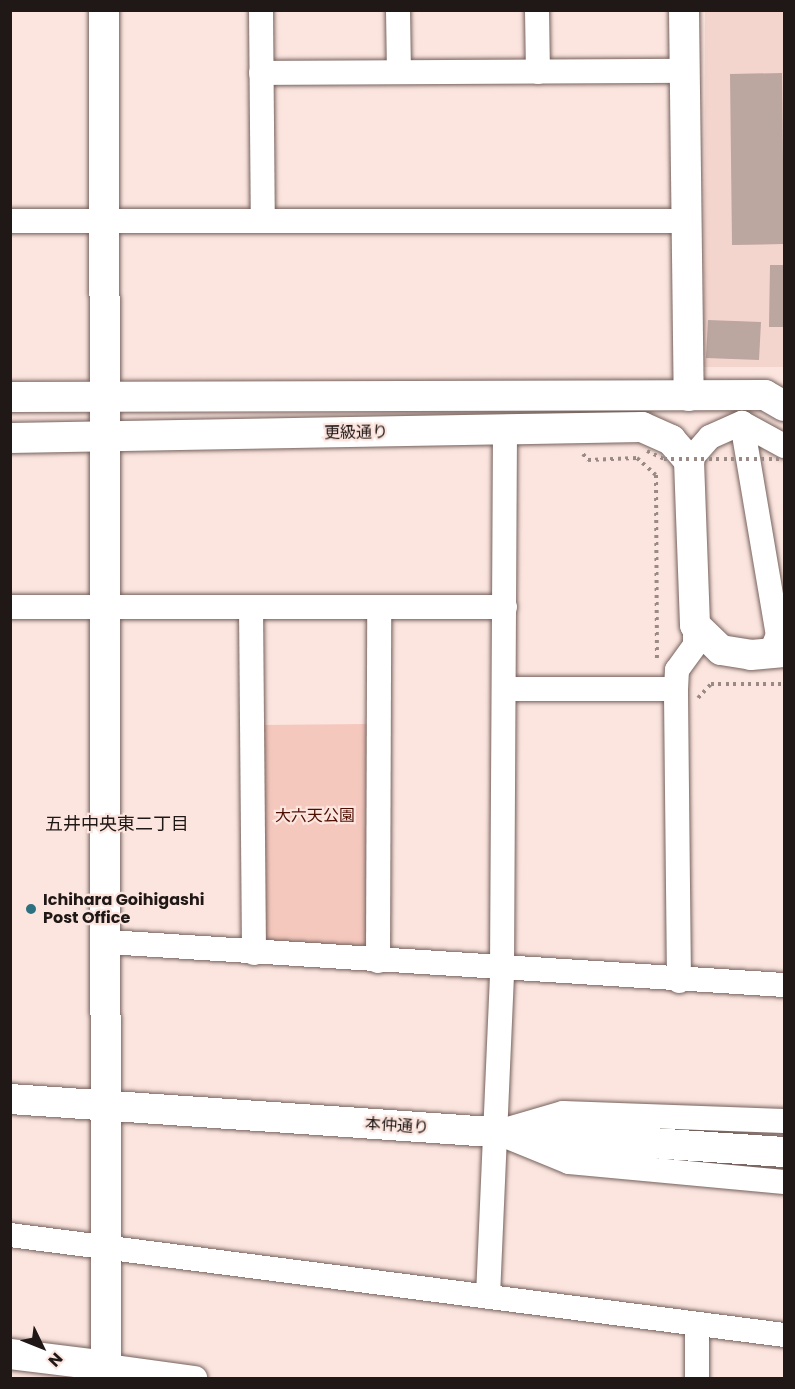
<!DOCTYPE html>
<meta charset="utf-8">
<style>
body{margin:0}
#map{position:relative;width:795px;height:1389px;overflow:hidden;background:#fce5df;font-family:Poppins,"Noto Sans JP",sans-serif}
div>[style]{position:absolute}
.built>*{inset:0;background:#f4d5cd}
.green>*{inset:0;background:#f4c8bd}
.building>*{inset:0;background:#bba6a0}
.path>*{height:4px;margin-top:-2px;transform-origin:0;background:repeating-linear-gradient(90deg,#9a8a86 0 3px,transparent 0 7.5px)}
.roads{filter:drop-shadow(0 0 2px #75615c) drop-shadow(0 0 2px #75615c)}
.minor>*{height:24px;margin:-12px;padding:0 12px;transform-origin:12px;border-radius:12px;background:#fff}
.tertiary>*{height:30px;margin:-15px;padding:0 15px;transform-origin:15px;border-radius:15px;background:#fff}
.path-bridge>*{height:4px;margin-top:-2px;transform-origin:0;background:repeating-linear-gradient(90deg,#9a8a86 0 3px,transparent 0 7.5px)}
.dots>*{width:16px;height:16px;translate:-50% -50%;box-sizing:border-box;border:3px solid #fce5df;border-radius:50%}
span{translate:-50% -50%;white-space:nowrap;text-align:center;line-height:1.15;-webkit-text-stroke:4.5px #fce5df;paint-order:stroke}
.street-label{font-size:16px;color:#201816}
.park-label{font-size:16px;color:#4e0e01}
.poi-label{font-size:16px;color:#201816;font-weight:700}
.left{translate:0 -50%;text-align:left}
.neighbourhood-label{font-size:18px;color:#201816}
.frame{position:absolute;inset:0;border:12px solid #201816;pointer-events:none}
.north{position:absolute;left:12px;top:1317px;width:60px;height:60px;-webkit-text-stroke:4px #fce5df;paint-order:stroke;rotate:133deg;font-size:16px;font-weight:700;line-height:24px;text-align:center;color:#201816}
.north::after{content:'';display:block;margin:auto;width:21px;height:27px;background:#201816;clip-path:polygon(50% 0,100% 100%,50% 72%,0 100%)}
</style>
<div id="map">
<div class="built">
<div style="clip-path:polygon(705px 11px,784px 11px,784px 367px,704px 367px)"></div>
</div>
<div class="green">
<div style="clip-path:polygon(367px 724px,367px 948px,265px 943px,260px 725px)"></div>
</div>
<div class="building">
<div style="clip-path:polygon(782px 73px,784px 244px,732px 245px,730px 74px)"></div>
<div style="clip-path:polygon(770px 265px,784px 265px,784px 327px,769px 327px)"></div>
<div style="clip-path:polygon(708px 320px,761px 322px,759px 360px,706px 358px)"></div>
</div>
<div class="path">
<div style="left:583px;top:454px;width:8px;rotate:50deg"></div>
<div style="left:588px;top:460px;width:49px;rotate:-2.3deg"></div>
<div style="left:637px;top:458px;width:25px;rotate:42deg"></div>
<div style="left:656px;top:475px;width:184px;rotate:89.7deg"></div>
<div style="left:698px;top:698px;width:19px;rotate:-47deg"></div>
<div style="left:711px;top:684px;width:73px"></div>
</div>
<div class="roads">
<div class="minor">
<div style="left:261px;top:10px;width:210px;rotate:89.5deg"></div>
<div style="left:398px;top:10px;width:62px;rotate:89.1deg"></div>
<div style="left:537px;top:10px;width:62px;rotate:89.1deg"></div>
<div style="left:261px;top:73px;width:423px;rotate:-0.3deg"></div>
<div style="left:10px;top:221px;width:676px"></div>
<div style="left:742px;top:423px;width:215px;rotate:80.4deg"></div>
<div style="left:778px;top:635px;width:21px;rotate:113deg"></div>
<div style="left:689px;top:461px;width:32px;rotate:-49deg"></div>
<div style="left:710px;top:437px;width:35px;rotate:-24deg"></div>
<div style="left:742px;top:423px;width:48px;rotate:28.7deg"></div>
<div style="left:10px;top:607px;width:495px"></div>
<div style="left:251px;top:607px;width:346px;rotate:89.5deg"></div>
<div style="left:505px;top:689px;width:171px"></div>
<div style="left:108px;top:942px;width:677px;rotate:3.64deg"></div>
<div style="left:378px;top:961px;width:353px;rotate:-89.8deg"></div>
<div style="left:679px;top:981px;width:292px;rotate:-90.6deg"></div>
<div style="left:676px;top:689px;width:19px;rotate:-87deg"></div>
<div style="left:677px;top:670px;width:31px;rotate:-54deg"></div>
<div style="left:695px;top:645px;width:20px;rotate:-90deg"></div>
<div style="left:508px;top:1129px;width:57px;rotate:-16.2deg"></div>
<div style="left:563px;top:1113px;width:221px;rotate:2.1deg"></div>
<div style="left:510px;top:1138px;width:64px;rotate:22.1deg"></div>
<div style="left:569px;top:1162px;width:216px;rotate:5.3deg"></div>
<div style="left:10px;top:1235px;width:780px;rotate:7.36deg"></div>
<div style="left:488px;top:1296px;width:327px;rotate:-87.5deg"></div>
<div style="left:502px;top:969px;width:537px;rotate:-89.68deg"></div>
<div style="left:106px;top:1366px;width:90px;rotate:7.7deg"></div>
<div style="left:697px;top:1378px;width:54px;rotate:-90deg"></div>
</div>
<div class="tertiary">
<div style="left:684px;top:10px;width:386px;rotate:89.3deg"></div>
<div style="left:10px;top:397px;width:755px;rotate:-0.15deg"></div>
<div style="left:765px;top:395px;width:22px;rotate:30deg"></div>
<div style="left:10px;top:438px;width:632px;rotate:-1deg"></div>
<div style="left:642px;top:427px;width:32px;rotate:24deg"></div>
<div style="left:671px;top:440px;width:28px;rotate:49deg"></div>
<div style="left:689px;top:461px;width:164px;rotate:87.9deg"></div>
<div style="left:695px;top:625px;width:36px;rotate:44deg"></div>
<div style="left:721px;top:650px;width:30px;rotate:9deg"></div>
<div style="left:751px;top:655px;width:33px;rotate:-5deg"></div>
<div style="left:10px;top:1099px;width:776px;rotate:3.92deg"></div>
<div style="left:10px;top:1354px;width:97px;rotate:7.1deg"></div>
<div style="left:106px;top:1366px;width:1356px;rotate:-90.08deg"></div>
</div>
</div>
<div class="path-bridge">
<div style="left:647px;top:451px;width:19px;rotate:25deg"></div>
<div style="left:664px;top:459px;width:120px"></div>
</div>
<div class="dots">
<div style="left:31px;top:909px;background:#2d7181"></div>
</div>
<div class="street-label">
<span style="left:356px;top:433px;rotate:-1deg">更級通り</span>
<span style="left:397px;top:1126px;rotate:4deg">本仲通り</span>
</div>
<div class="park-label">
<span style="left:315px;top:816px">大六天公園</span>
</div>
<div class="poi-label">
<span class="left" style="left:43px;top:909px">Ichihara Goihigashi<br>Post Office</span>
</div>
<div class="neighbourhood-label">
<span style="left:117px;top:824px">五井中央東二丁目</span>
</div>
<div class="frame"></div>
<div class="north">N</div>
</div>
